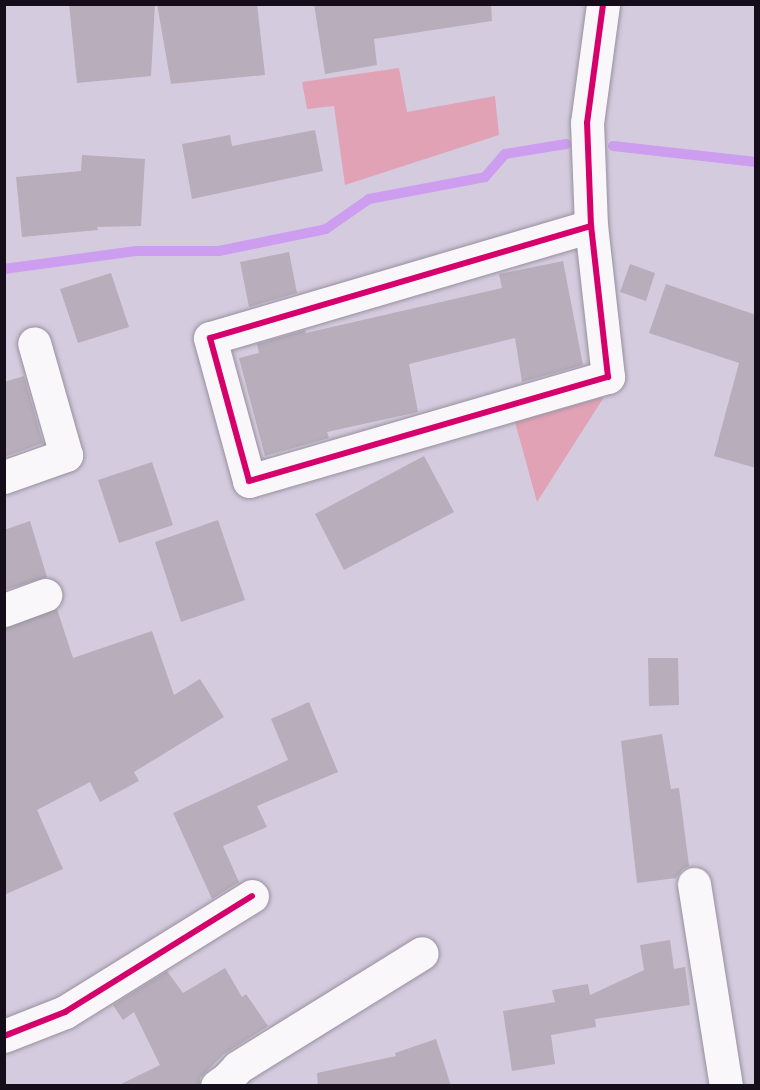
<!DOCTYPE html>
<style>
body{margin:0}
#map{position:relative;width:760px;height:1090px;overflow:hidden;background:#d5cbde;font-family:"PT Serif",serif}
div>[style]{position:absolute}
.green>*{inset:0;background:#e1a2b5}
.stream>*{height:10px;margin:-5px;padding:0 5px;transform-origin:5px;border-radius:5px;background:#cd9eef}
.building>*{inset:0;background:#b7adbb}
.roads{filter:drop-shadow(0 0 2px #97909e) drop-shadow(0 0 2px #97909e)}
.minor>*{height:33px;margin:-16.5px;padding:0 16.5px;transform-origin:16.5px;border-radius:16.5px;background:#f9f7fa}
.cycleway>*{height:6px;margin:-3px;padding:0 3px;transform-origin:3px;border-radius:3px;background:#d6006c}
span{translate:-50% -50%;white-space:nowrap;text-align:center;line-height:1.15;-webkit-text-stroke:4.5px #e3d0f3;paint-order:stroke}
.frame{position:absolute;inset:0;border:6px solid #150e1a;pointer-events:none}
</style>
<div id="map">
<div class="green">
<div style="clip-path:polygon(399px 68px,407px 112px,495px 96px,499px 135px,345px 185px,334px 106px,307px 109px,302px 82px)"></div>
<div style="clip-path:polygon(604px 397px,537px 502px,515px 422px)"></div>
</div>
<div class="stream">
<div style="left:613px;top:146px;width:144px;rotate:6.4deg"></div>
<div style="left:4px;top:269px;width:133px;rotate:-7.8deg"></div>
<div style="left:136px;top:251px;width:83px"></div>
<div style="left:219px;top:251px;width:109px;rotate:-11.6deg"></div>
<div style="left:326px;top:229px;width:52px;rotate:-34.9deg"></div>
<div style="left:369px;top:199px;width:118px;rotate:-10.7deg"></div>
<div style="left:485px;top:177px;width:30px;rotate:-49deg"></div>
<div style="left:505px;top:154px;width:62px;rotate:-9.3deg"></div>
</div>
<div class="building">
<div style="clip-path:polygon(69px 4px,155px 4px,151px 76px,77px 83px)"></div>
<div style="clip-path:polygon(157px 4px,257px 4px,265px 75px,171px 84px)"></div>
<div style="clip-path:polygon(314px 4px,491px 4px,492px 21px,374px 39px,377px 65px,325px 74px)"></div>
<div style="clip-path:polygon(315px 130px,323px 171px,192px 199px,182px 144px,230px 135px,232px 146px)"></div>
<div style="clip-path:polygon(82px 155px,145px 159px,141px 226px,97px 227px,98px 230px,22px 237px,16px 177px,81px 171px)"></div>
<div style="clip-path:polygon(289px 252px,297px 293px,249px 307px,240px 262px)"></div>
<div style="clip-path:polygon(563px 261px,583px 365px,522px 382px,515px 338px,409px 364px,418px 412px,327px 432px,329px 438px,265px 456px,239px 358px,259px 353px,257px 344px,305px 330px,306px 333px,502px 288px,499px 274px)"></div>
<div style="clip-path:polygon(630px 264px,655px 273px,646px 301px,620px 292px)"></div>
<div style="clip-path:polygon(111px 273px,129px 327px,78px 343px,60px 289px)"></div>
<div style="clip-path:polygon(666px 284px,756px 315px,756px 468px,714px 456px,739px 363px,649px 333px)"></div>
<div style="clip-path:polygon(24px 376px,43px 443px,4px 457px,4px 382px)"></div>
<div style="clip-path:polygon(424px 456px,454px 512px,344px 570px,315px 514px)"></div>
<div style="clip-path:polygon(152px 462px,173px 525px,119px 543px,98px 480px)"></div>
<div style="clip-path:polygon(218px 520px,245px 600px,181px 622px,155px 542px)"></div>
<div style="clip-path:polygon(30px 521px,47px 577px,4px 590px,4px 530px)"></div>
<div style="clip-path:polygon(57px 609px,73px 658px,152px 631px,174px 695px,200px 679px,224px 717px,134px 772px,139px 781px,100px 802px,90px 782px,37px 810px,63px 869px,4px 895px,4px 628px)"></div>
<div style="clip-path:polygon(648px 658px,678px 658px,679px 705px,649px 706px)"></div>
<div style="clip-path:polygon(309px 702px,338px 772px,257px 806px,267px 827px,223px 846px,239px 882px,212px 899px,173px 813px,288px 760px,271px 719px)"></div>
<div style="clip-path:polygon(662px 734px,671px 789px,679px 788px,689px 866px,682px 870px,676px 878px,637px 883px,621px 741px)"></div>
<div style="clip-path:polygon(670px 940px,674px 969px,685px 967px,690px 1005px,595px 1019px,596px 1027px,551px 1035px,555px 1064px,512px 1071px,503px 1011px,555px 1002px,552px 990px,588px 984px,590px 995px,644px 970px,640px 945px)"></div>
<div style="clip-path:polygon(225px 968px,242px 997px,246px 994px,268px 1026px,224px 1054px,200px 1078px,199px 1086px,117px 1086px,160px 1065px,134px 1012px,123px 1020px,113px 1005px,167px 971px,183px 993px)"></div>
<div style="clip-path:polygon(436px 1039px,451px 1086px,318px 1086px,317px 1073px,396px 1056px,395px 1053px)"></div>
</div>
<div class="roads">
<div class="minor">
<div style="left:591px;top:226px;width:397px;rotate:163.6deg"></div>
<div style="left:210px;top:338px;width:148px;rotate:74.7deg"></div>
<div style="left:249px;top:481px;width:374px;rotate:-16.2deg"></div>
<div style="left:608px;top:377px;width:152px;rotate:-96.4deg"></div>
<div style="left:591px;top:226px;width:103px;rotate:-92.2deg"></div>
<div style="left:587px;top:123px;width:120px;rotate:-82.3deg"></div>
<div style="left:4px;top:477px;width:66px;rotate:-19.5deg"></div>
<div style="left:66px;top:455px;width:116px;rotate:-105.9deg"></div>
<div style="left:4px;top:610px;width:44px;rotate:-20.1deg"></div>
<div style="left:694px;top:884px;width:205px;rotate:81deg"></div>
<div style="left:4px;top:1036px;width:66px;rotate:-21.5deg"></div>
<div style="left:65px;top:1012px;width:220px;rotate:-31.8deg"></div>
<div style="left:217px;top:1086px;width:12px;rotate:-35deg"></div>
<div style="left:227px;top:1079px;width:16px;rotate:-47deg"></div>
<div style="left:238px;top:1067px;width:216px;rotate:-31.8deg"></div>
</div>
</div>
<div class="cycleway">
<div style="left:591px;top:226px;width:397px;rotate:163.6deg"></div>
<div style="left:210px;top:338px;width:148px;rotate:74.7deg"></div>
<div style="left:249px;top:481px;width:374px;rotate:-16.2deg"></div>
<div style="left:608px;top:377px;width:152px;rotate:-96.4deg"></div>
<div style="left:591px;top:226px;width:103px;rotate:-92.2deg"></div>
<div style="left:587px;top:123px;width:120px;rotate:-82.3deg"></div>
<div style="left:4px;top:1036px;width:66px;rotate:-21.5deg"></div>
<div style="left:65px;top:1012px;width:220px;rotate:-31.8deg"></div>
</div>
<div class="frame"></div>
</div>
